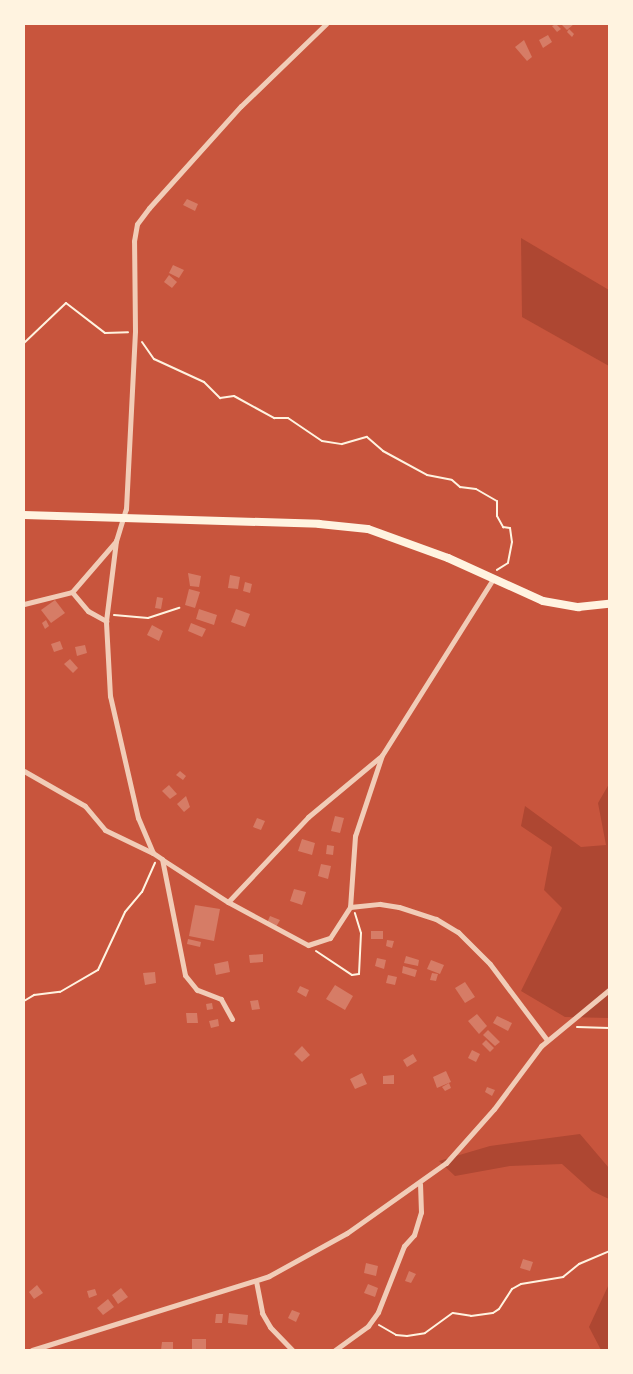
<!DOCTYPE html>
<style>
body{margin:0}
#map{position:relative;width:633px;height:1374px;overflow:hidden;background:#c8553d;font-family:Georgia,serif}
div>[style]{position:absolute}
.green>*{inset:0;background:#ae4732}
.building>*{inset:0;background:#d67c66}
.path>*{height:2px;margin:-1px;padding:0 1px;transform-origin:1px;border-radius:1px;background:#fff3e0}
.minor>*{height:5px;margin:-2.5px;padding:0 2.5px;transform-origin:2.5px;border-radius:2.5px;background:#f1ccb7}
.secondary>*{height:8px;margin:-4px;padding:0 4px;transform-origin:4px;border-radius:4px;background:#fff3e0}
span{translate:-50% -50%;white-space:nowrap;text-align:center;line-height:1.15;-webkit-text-stroke:5px #fff3e0;paint-order:stroke}
.frame{position:absolute;inset:0;border:25px solid #fff3e0;pointer-events:none}
</style>
<div id="map">
<div class="green">
<div style="clip-path:polygon(521px 238px,609px 290px,609px 366px,522px 317px)"></div>
<div style="clip-path:polygon(609px 784px,609px 1018px,565px 1017px,521px 991px,562px 908px,544px 890px,552px 847px,521px 826px,525px 806px,581px 847px,606px 845px,598px 803px)"></div>
<div style="clip-path:polygon(580px 1134px,609px 1168px,609px 1199px,592px 1191px,562px 1164px,510px 1166px,455px 1176px,439px 1161px,490px 1146px)"></div>
<div style="clip-path:polygon(609px 1284px,609px 1350px,601px 1350px,589px 1327px)"></div>
</div>
<div class="building">
<div style="clip-path:polygon(556px 24px,561px 29px,557px 32px,552px 26px)"></div>
<div style="clip-path:polygon(561px 24px,574px 24px,567px 30px)"></div>
<div style="clip-path:polygon(569px 29px,574px 34px,572px 37px,567px 32px)"></div>
<div style="clip-path:polygon(548px 35px,552px 42px,543px 48px,539px 40px)"></div>
<div style="clip-path:polygon(524px 40px,532px 57px,527px 61px,515px 47px)"></div>
<div style="clip-path:polygon(187px 199px,198px 204px,195px 211px,183px 205px)"></div>
<div style="clip-path:polygon(173px 265px,184px 270px,179px 278px,169px 273px)"></div>
<div style="clip-path:polygon(169px 275px,177px 282px,172px 288px,164px 282px)"></div>
<div style="clip-path:polygon(188px 573px,201px 576px,199px 587px,190px 586px)"></div>
<div style="clip-path:polygon(230px 575px,240px 577px,238px 589px,228px 588px)"></div>
<div style="clip-path:polygon(245px 582px,252px 584px,250px 593px,243px 591px)"></div>
<div style="clip-path:polygon(189px 589px,200px 592px,195px 608px,185px 605px)"></div>
<div style="clip-path:polygon(157px 597px,163px 598px,161px 609px,155px 608px)"></div>
<div style="clip-path:polygon(55px 600px,65px 613px,51px 623px,41px 610px)"></div>
<div style="clip-path:polygon(199px 609px,217px 615px,214px 625px,196px 619px)"></div>
<div style="clip-path:polygon(236px 609px,250px 614px,245px 627px,231px 622px)"></div>
<div style="clip-path:polygon(46px 620px,49px 626px,45px 629px,42px 623px)"></div>
<div style="clip-path:polygon(191px 623px,206px 629px,202px 637px,188px 631px)"></div>
<div style="clip-path:polygon(152px 625px,163px 631px,159px 641px,147px 635px)"></div>
<div style="clip-path:polygon(60px 641px,63px 649px,54px 652px,51px 644px)"></div>
<div style="clip-path:polygon(85px 645px,87px 653px,77px 656px,75px 647px)"></div>
<div style="clip-path:polygon(70px 659px,78px 668px,73px 673px,64px 664px)"></div>
<div style="clip-path:polygon(180px 771px,186px 776px,183px 780px,176px 775px)"></div>
<div style="clip-path:polygon(169px 785px,177px 794px,170px 799px,162px 791px)"></div>
<div style="clip-path:polygon(186px 796px,190px 807px,184px 812px,177px 804px)"></div>
<div style="clip-path:polygon(335px 816px,344px 818px,340px 833px,331px 831px)"></div>
<div style="clip-path:polygon(257px 818px,265px 821px,261px 830px,253px 827px)"></div>
<div style="clip-path:polygon(302px 839px,315px 843px,312px 855px,298px 851px)"></div>
<div style="clip-path:polygon(327px 845px,334px 846px,333px 855px,326px 854px)"></div>
<div style="clip-path:polygon(321px 864px,331px 866px,328px 879px,318px 876px)"></div>
<div style="clip-path:polygon(294px 889px,306px 892px,302px 905px,290px 901px)"></div>
<div style="clip-path:polygon(195px 905px,220px 909px,214px 941px,189px 936px)"></div>
<div style="clip-path:polygon(270px 916px,280px 920px,276px 927px,267px 923px)"></div>
<div style="clip-path:polygon(371px 931px,383px 931px,383px 939px,371px 939px)"></div>
<div style="clip-path:polygon(188px 939px,201px 942px,200px 947px,187px 944px)"></div>
<div style="clip-path:polygon(387px 940px,394px 941px,392px 948px,386px 946px)"></div>
<div style="clip-path:polygon(263px 954px,263px 962px,250px 963px,249px 955px)"></div>
<div style="clip-path:polygon(406px 956px,419px 960px,418px 966px,404px 963px)"></div>
<div style="clip-path:polygon(377px 958px,386px 960px,384px 969px,375px 966px)"></div>
<div style="clip-path:polygon(431px 960px,444px 965px,440px 974px,427px 969px)"></div>
<div style="clip-path:polygon(228px 961px,230px 972px,216px 975px,214px 964px)"></div>
<div style="clip-path:polygon(403px 966px,417px 970px,415px 977px,402px 973px)"></div>
<div style="clip-path:polygon(155px 972px,156px 983px,145px 985px,143px 973px)"></div>
<div style="clip-path:polygon(432px 973px,438px 974px,436px 981px,430px 980px)"></div>
<div style="clip-path:polygon(388px 975px,397px 977px,395px 985px,386px 983px)"></div>
<div style="clip-path:polygon(465px 982px,475px 997px,465px 1003px,455px 988px)"></div>
<div style="clip-path:polygon(335px 985px,353px 996px,345px 1010px,326px 999px)"></div>
<div style="clip-path:polygon(300px 986px,309px 990px,306px 997px,297px 992px)"></div>
<div style="clip-path:polygon(258px 1000px,260px 1009px,252px 1010px,250px 1001px)"></div>
<div style="clip-path:polygon(212px 1003px,213px 1009px,207px 1010px,206px 1004px)"></div>
<div style="clip-path:polygon(186px 1013px,197px 1013px,198px 1023px,187px 1023px)"></div>
<div style="clip-path:polygon(477px 1014px,487px 1026px,479px 1034px,468px 1021px)"></div>
<div style="clip-path:polygon(497px 1016px,512px 1023px,508px 1031px,493px 1023px)"></div>
<div style="clip-path:polygon(218px 1019px,219px 1026px,211px 1028px,209px 1021px)"></div>
<div style="clip-path:polygon(488px 1030px,500px 1042px,495px 1046px,483px 1035px)"></div>
<div style="clip-path:polygon(486px 1040px,494px 1048px,490px 1052px,482px 1044px)"></div>
<div style="clip-path:polygon(302px 1046px,310px 1055px,302px 1062px,294px 1054px)"></div>
<div style="clip-path:polygon(472px 1050px,480px 1054px,476px 1062px,468px 1058px)"></div>
<div style="clip-path:polygon(413px 1054px,417px 1061px,407px 1067px,403px 1060px)"></div>
<div style="clip-path:polygon(446px 1071px,451px 1082px,437px 1088px,433px 1077px)"></div>
<div style="clip-path:polygon(362px 1073px,367px 1084px,355px 1089px,350px 1079px)"></div>
<div style="clip-path:polygon(394px 1075px,394px 1084px,383px 1084px,383px 1076px)"></div>
<div style="clip-path:polygon(449px 1083px,451px 1088px,445px 1091px,442px 1087px)"></div>
<div style="clip-path:polygon(487px 1087px,495px 1090px,492px 1096px,485px 1092px)"></div>
<div style="clip-path:polygon(523px 1259px,533px 1262px,530px 1271px,520px 1268px)"></div>
<div style="clip-path:polygon(366px 1263px,378px 1266px,376px 1276px,364px 1273px)"></div>
<div style="clip-path:polygon(409px 1271px,416px 1274px,411px 1283px,405px 1281px)"></div>
<div style="clip-path:polygon(368px 1284px,378px 1288px,375px 1297px,364px 1293px)"></div>
<div style="clip-path:polygon(37px 1285px,43px 1293px,34px 1299px,29px 1292px)"></div>
<div style="clip-path:polygon(121px 1288px,128px 1297px,118px 1304px,112px 1295px)"></div>
<div style="clip-path:polygon(95px 1289px,97px 1295px,89px 1298px,87px 1291px)"></div>
<div style="clip-path:polygon(108px 1299px,114px 1307px,103px 1315px,97px 1308px)"></div>
<div style="clip-path:polygon(292px 1310px,300px 1313px,296px 1322px,288px 1318px)"></div>
<div style="clip-path:polygon(229px 1313px,248px 1315px,247px 1325px,228px 1323px)"></div>
<div style="clip-path:polygon(216px 1314px,223px 1314px,222px 1323px,215px 1323px)"></div>
<div style="clip-path:polygon(192px 1339px,206px 1339px,206px 1350px,192px 1350px)"></div>
<div style="clip-path:polygon(162px 1342px,173px 1342px,173px 1350px,161px 1350px)"></div>
</div>
<div class="path">
<div style="left:142px;top:342px;width:21px;rotate:55deg"></div>
<div style="left:154px;top:359px;width:55px;rotate:24.7deg"></div>
<div style="left:204px;top:382px;width:23px;rotate:45deg"></div>
<div style="left:220px;top:398px;width:14px;rotate:-8deg"></div>
<div style="left:234px;top:396px;width:46px;rotate:28.8deg"></div>
<div style="left:274px;top:418px;width:14px"></div>
<div style="left:288px;top:418px;width:41px;rotate:34.1deg"></div>
<div style="left:322px;top:441px;width:20px;rotate:9deg"></div>
<div style="left:342px;top:444px;width:26px;rotate:-16deg"></div>
<div style="left:367px;top:437px;width:21px;rotate:41deg"></div>
<div style="left:383px;top:451px;width:50px;rotate:28.6deg"></div>
<div style="left:427px;top:475px;width:25px;rotate:11deg"></div>
<div style="left:452px;top:480px;width:11px;rotate:41deg"></div>
<div style="left:460px;top:487px;width:16px;rotate:7deg"></div>
<div style="left:476px;top:489px;width:24px;rotate:30deg"></div>
<div style="left:497px;top:501px;width:15px;rotate:90deg"></div>
<div style="left:497px;top:516px;width:13px;rotate:61deg"></div>
<div style="left:503px;top:527px;width:7px;rotate:8deg"></div>
<div style="left:510px;top:528px;width:14px;rotate:82deg"></div>
<div style="left:512px;top:542px;width:21px;rotate:101deg"></div>
<div style="left:508px;top:563px;width:13px;rotate:148deg"></div>
<div style="left:24px;top:343px;width:58px;rotate:-43.6deg"></div>
<div style="left:66px;top:303px;width:49px;rotate:37.6deg"></div>
<div style="left:105px;top:333px;width:23px;rotate:-2deg"></div>
<div style="left:114px;top:615px;width:34px;rotate:5deg"></div>
<div style="left:148px;top:618px;width:33px;rotate:-18deg"></div>
<div style="left:316px;top:951px;width:43px;rotate:33.7deg"></div>
<div style="left:352px;top:975px;width:7px;rotate:-8deg"></div>
<div style="left:359px;top:974px;width:41px;rotate:-87.2deg"></div>
<div style="left:361px;top:933px;width:21px;rotate:-107deg"></div>
<div style="left:24px;top:1001px;width:12px;rotate:-31deg"></div>
<div style="left:34px;top:995px;width:26px;rotate:-7deg"></div>
<div style="left:60px;top:992px;width:44px;rotate:-30.1deg"></div>
<div style="left:98px;top:970px;width:64px;rotate:-65deg"></div>
<div style="left:125px;top:912px;width:26px;rotate:-50deg"></div>
<div style="left:142px;top:892px;width:32px;rotate:-66deg"></div>
<div style="left:577px;top:1027px;width:32px;rotate:2deg"></div>
<div style="left:379px;top:1325px;width:20px;rotate:30deg"></div>
<div style="left:396px;top:1335px;width:11px;rotate:5deg"></div>
<div style="left:407px;top:1336px;width:18px;rotate:-9deg"></div>
<div style="left:425px;top:1333px;width:34px;rotate:-36deg"></div>
<div style="left:453px;top:1313px;width:18px;rotate:9deg"></div>
<div style="left:471px;top:1316px;width:22px;rotate:-8deg"></div>
<div style="left:493px;top:1313px;width:7px;rotate:-34deg"></div>
<div style="left:499px;top:1309px;width:24px;rotate:-57deg"></div>
<div style="left:512px;top:1289px;width:10px;rotate:-29deg"></div>
<div style="left:521px;top:1284px;width:43px;rotate:-9.5deg"></div>
<div style="left:563px;top:1277px;width:21px;rotate:-39deg"></div>
<div style="left:579px;top:1264px;width:33px;rotate:-23deg"></div>
</div>
<div class="minor">
<div style="left:493px;top:579px;width:208px;rotate:122.2deg"></div>
<div style="left:382px;top:755px;width:85px;rotate:108.4deg"></div>
<div style="left:355px;top:836px;width:71px;rotate:94deg"></div>
<div style="left:350px;top:907px;width:30px;rotate:-6deg"></div>
<div style="left:380px;top:904px;width:19px;rotate:9deg"></div>
<div style="left:399px;top:907px;width:39px;rotate:18deg"></div>
<div style="left:436px;top:919px;width:26px;rotate:31deg"></div>
<div style="left:458px;top:932px;width:45px;rotate:45deg"></div>
<div style="left:490px;top:964px;width:95px;rotate:53.1deg"></div>
<div style="left:72px;top:592px;width:25px;rotate:50deg"></div>
<div style="left:88px;top:611px;width:21px;rotate:29deg"></div>
<div style="left:24px;top:604px;width:49px;rotate:-14deg"></div>
<div style="left:72px;top:592px;width:67px;rotate:-49.2deg"></div>
<div style="left:24px;top:771px;width:70px;rotate:29.8deg"></div>
<div style="left:85px;top:806px;width:31px;rotate:50deg"></div>
<div style="left:105px;top:830px;width:53px;rotate:25.6deg"></div>
<div style="left:163px;top:860px;width:77px;rotate:32.9deg"></div>
<div style="left:228px;top:902px;width:117px;rotate:-46.7deg"></div>
<div style="left:308px;top:817px;width:94px;rotate:-39.8deg"></div>
<div style="left:228px;top:902px;width:91px;rotate:28.3deg"></div>
<div style="left:308px;top:945px;width:23px;rotate:-18deg"></div>
<div style="left:330px;top:938px;width:37px;rotate:-57deg"></div>
<div style="left:232px;top:1019px;width:23px;rotate:-119deg"></div>
<div style="left:221px;top:999px;width:26px;rotate:-159deg"></div>
<div style="left:197px;top:990px;width:19px;rotate:-129deg"></div>
<div style="left:185px;top:975px;width:118px;rotate:-101.2deg"></div>
<div style="left:162px;top:859px;width:11px;rotate:-146deg"></div>
<div style="left:153px;top:853px;width:38px;rotate:-113deg"></div>
<div style="left:138px;top:818px;width:125px;rotate:-102.9deg"></div>
<div style="left:110px;top:696px;width:75px;rotate:-93.1deg"></div>
<div style="left:106px;top:621px;width:81px;rotate:-82.9deg"></div>
<div style="left:116px;top:541px;width:34px;rotate:-73deg"></div>
<div style="left:126px;top:509px;width:178px;rotate:-87.1deg"></div>
<div style="left:135px;top:331px;width:90px;rotate:-90.6deg"></div>
<div style="left:134px;top:241px;width:17px;rotate:-80deg"></div>
<div style="left:137px;top:224px;width:20px;rotate:-53deg"></div>
<div style="left:149px;top:208px;width:137px;rotate:-48deg"></div>
<div style="left:241px;top:106px;width:118px;rotate:-44deg"></div>
<div style="left:256px;top:1281px;width:33px;rotate:79deg"></div>
<div style="left:262px;top:1313px;width:16px;rotate:60deg"></div>
<div style="left:270px;top:1327px;width:32px;rotate:46deg"></div>
<div style="left:32px;top:1350px;width:248px;rotate:-17.3deg"></div>
<div style="left:269px;top:1276px;width:89px;rotate:-28.9deg"></div>
<div style="left:347px;top:1233px;width:121px;rotate:-35.3deg"></div>
<div style="left:446px;top:1163px;width:72px;rotate:-48.4deg"></div>
<div style="left:494px;top:1109px;width:79px;rotate:-53.3deg"></div>
<div style="left:541px;top:1046px;width:88px;rotate:-39.5deg"></div>
<div style="left:335px;top:1350px;width:41px;rotate:-36deg"></div>
<div style="left:368px;top:1326px;width:17px;rotate:-54deg"></div>
<div style="left:378px;top:1312px;width:71px;rotate:-68.5deg"></div>
<div style="left:404px;top:1246px;width:15px;rotate:-48deg"></div>
<div style="left:414px;top:1235px;width:24px;rotate:-73deg"></div>
<div style="left:421px;top:1212px;width:28px;rotate:-92deg"></div>
</div>
<div class="secondary">
<div style="left:24px;top:515px;width:295px;rotate:1.7deg"></div>
<div style="left:319px;top:524px;width:49px;rotate:5.8deg"></div>
<div style="left:368px;top:529px;width:85px;rotate:19.9deg"></div>
<div style="left:448px;top:558px;width:104px;rotate:24.4deg"></div>
<div style="left:543px;top:601px;width:36px;rotate:10deg"></div>
<div style="left:578px;top:607px;width:31px;rotate:-6deg"></div>
</div>
<div class="frame"></div>
</div>
